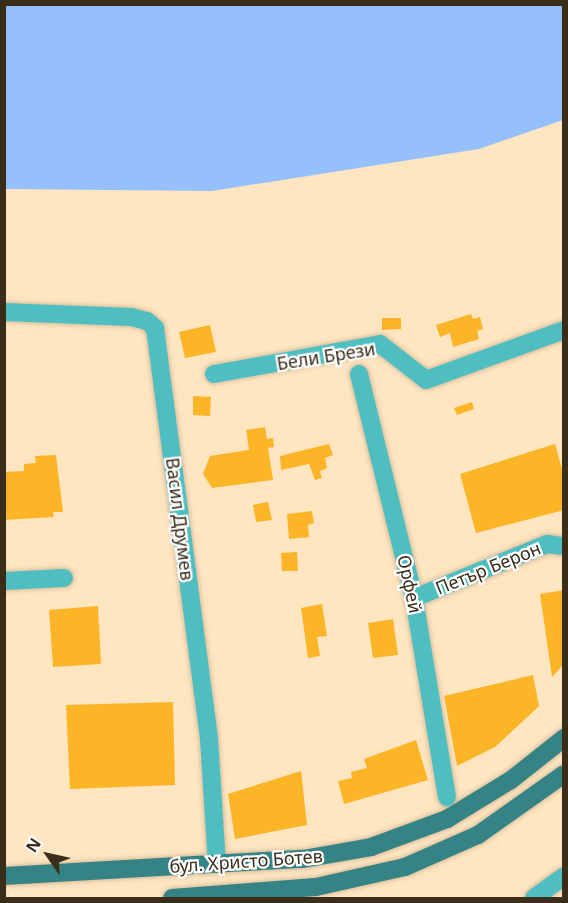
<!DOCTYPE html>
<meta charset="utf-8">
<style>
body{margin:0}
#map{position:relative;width:568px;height:903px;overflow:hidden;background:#ffe5c0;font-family:"Noto Sans",sans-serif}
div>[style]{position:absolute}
.water>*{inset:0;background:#96c0fc}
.building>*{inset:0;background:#fdb528}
.roads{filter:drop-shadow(0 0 2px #d8c09f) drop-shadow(0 0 2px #d8c09f)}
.minor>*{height:18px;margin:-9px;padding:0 9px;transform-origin:9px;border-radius:9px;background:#4fbec0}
.major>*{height:18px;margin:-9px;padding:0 9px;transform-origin:9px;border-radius:9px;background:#368385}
span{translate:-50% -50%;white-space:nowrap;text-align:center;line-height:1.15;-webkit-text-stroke:4.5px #fff;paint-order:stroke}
.street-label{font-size:18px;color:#3a2e1b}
.frame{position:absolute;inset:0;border:6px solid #3a2e1b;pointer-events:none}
.north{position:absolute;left:18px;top:825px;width:60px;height:60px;-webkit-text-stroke:4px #fff;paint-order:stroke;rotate:304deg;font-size:16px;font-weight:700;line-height:24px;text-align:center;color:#3a2e1b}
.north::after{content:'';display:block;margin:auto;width:21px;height:27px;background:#3a2e1b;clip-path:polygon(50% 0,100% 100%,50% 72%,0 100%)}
</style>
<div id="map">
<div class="water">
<div style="clip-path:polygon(5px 4px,563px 5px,563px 120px,479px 149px,212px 191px,5px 189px)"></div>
</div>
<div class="building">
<div style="clip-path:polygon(471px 314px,473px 319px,480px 317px,483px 329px,477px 331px,479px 339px,453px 347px,450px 333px,440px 337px,436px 325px)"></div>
<div style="clip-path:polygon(382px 318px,401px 318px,401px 329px,382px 330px)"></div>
<div style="clip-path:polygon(210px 325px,216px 352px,185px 358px,179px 332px)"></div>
<div style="clip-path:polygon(193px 396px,211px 397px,210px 416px,193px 415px)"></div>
<div style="clip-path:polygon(472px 402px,474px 409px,457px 415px,454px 408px)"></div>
<div style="clip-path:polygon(265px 427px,267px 439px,273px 438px,274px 447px,268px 448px,273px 480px,212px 488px,203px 474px,210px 456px,249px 450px,246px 430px)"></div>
<div style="clip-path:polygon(329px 444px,333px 455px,325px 458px,327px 468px,320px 471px,322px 478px,315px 480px,309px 464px,281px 470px,280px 456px)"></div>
<div style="clip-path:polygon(555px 444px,564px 476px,564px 510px,476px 533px,460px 474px)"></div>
<div style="clip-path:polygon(56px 455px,63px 512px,53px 512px,54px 517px,4px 520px,4px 472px,24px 471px,24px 464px,36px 463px,35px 456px)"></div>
<div style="clip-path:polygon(268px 502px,272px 520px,256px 522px,253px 505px)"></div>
<div style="clip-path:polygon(312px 511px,314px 523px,308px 525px,309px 537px,289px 539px,287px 514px)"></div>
<div style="clip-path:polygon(297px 552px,298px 571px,282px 571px,281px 553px)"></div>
<div style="clip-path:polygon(564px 590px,564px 664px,552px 677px,540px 594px)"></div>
<div style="clip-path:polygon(322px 604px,327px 636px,317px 637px,320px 656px,308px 658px,301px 608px)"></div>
<div style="clip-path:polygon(98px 606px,101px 664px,53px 667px,49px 610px)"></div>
<div style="clip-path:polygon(393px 619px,398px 655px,373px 658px,368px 623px)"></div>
<div style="clip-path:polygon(533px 675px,539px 706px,495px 747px,457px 766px,444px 696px)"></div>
<div style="clip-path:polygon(173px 702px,175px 785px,70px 789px,66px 705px)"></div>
<div style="clip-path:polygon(416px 740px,428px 780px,344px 804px,338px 781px,352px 778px,351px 772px,367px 768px,364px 759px)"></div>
<div style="clip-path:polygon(301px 771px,307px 825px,235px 839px,228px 794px)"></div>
</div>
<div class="roads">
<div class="minor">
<div style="left:4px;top:312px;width:127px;rotate:2.3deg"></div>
<div style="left:131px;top:317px;width:16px;rotate:14deg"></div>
<div style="left:147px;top:321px;width:11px;rotate:41deg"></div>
<div style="left:155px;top:328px;width:414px;rotate:82.5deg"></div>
<div style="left:209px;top:738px;width:126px;rotate:86.4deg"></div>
<div style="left:214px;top:374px;width:169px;rotate:-10.2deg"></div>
<div style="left:380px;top:344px;width:58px;rotate:38deg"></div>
<div style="left:426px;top:380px;width:147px;rotate:-19.9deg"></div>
<div style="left:359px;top:374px;width:231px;rotate:76.2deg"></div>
<div style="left:414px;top:598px;width:202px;rotate:80.6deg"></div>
<div style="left:4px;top:581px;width:60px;rotate:-2.9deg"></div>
<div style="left:414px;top:598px;width:144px;rotate:-22.1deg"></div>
<div style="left:547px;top:544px;width:17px;rotate:7deg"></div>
<div style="left:534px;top:898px;width:37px;rotate:-36deg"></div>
</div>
<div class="major">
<div style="left:4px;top:876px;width:299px;rotate:-3.3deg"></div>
<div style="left:303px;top:859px;width:69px;rotate:-10deg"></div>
<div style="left:371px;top:847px;width:81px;rotate:-20.2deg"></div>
<div style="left:447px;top:819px;width:75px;rotate:-31.4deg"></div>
<div style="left:511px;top:780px;width:68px;rotate:-38.4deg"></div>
<div style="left:172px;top:898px;width:144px;rotate:-4.4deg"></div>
<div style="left:316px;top:887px;width:91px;rotate:-12.7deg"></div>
<div style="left:405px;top:867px;width:80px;rotate:-23.7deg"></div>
<div style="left:478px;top:835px;width:105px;rotate:-35.3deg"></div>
</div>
</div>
<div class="street-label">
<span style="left:326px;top:356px;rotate:-9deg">Бели Брези</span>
<span style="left:180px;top:519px;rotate:83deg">Васил Друмев</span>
<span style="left:488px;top:568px;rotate:-22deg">Петър Берон</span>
<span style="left:410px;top:584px;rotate:78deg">Орфей</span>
<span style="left:246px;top:861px;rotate:-4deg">бул. Христо Ботев</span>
</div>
<div class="frame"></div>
<div class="north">N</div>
</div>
